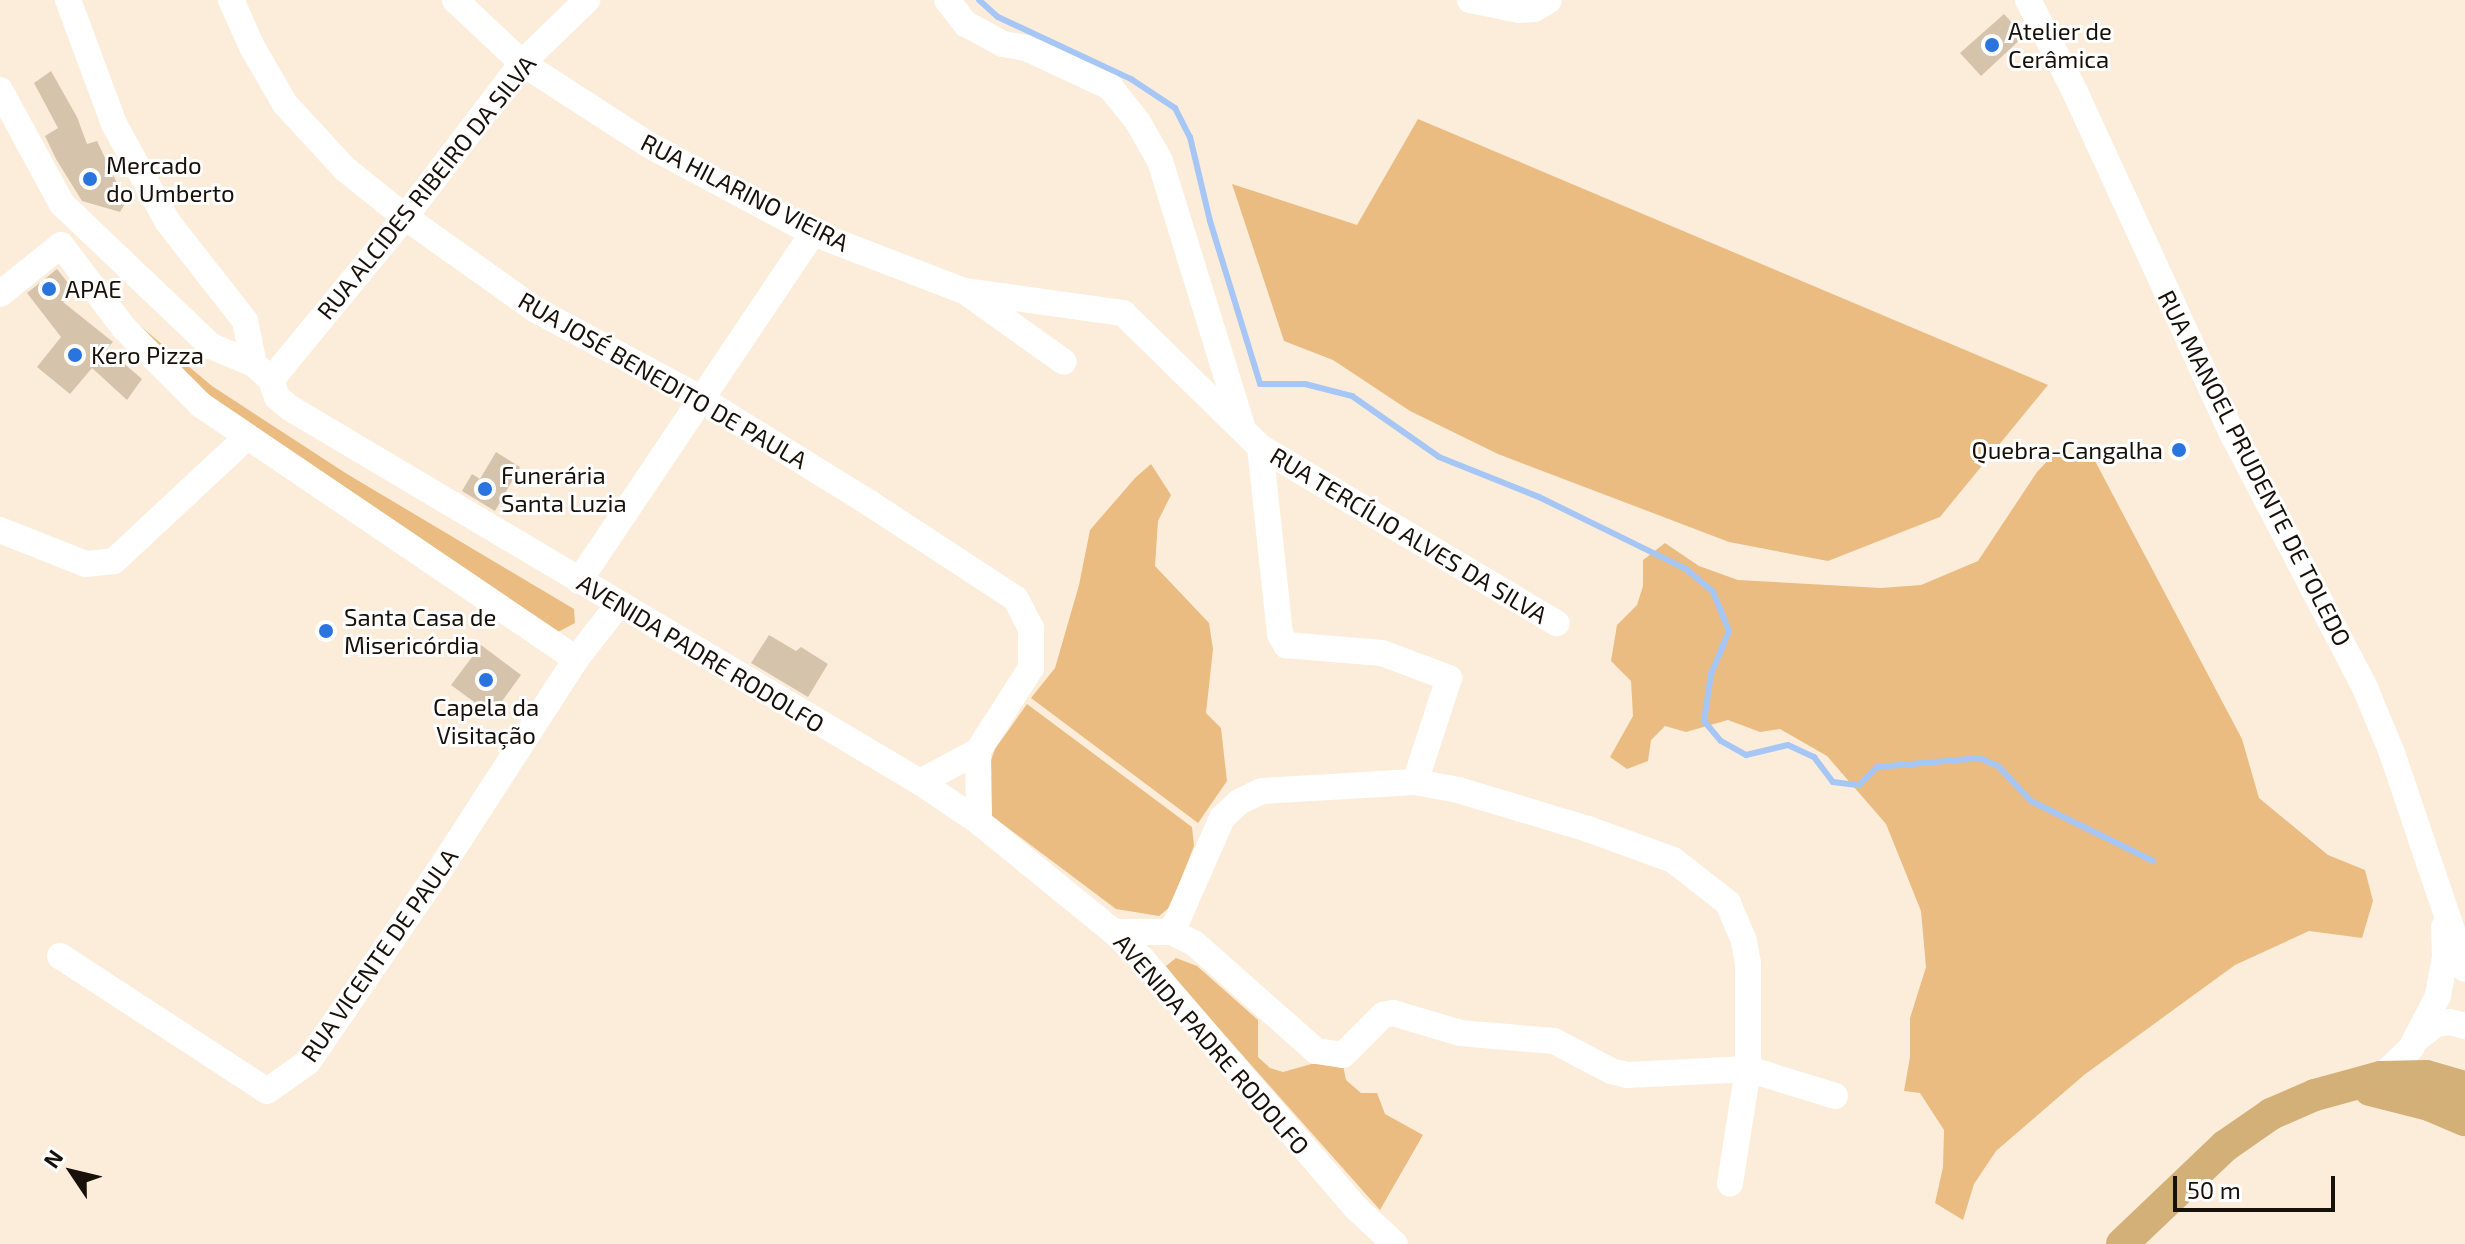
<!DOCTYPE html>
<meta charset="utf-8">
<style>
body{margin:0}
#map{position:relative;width:2465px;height:1244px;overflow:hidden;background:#fceddb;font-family:"Exo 2",sans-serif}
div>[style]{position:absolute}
.green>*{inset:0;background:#eabc81}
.stream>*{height:6px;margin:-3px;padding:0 3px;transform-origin:3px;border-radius:3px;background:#a6c6f6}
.building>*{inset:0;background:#d5c3ac}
.minor>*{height:26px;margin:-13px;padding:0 13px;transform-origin:13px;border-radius:13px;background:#fff}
.major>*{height:32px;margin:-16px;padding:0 16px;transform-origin:16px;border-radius:16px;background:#d4b079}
.dots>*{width:22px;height:22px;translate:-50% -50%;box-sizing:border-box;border:4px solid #fff;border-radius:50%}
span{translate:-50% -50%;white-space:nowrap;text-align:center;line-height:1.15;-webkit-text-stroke:6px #fff;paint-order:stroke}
.poi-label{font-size:24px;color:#181109}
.left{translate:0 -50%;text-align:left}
.right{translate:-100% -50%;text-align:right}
.street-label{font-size:24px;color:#181109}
.north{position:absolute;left:32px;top:1132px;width:80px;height:80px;-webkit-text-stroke:6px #fff;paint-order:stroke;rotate:305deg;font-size:22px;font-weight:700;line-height:32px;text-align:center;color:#181109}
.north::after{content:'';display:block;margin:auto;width:28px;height:36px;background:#181109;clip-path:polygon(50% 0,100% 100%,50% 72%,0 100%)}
.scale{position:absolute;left:2173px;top:1176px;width:162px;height:36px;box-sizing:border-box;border:4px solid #181109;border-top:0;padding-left:10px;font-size:24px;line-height:28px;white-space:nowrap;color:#181109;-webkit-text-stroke:6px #fff;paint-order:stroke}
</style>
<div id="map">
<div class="green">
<div style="clip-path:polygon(1418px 119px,2048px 385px,1940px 517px,1828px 561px,1729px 542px,1498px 454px,1410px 411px,1333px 360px,1284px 341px,1232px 184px,1357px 225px)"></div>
<div style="clip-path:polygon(108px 299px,212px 386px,347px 474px,574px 609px,575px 623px,556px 633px,201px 394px)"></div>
<div style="clip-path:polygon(2056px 452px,2094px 459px,2242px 739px,2259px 798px,2328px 855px,2365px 870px,2373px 901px,2362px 938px,2309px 931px,2235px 965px,2084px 1075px,1996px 1151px,1974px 1184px,1963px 1220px,1935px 1203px,1943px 1167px,1944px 1130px,1920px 1093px,1904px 1091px,1910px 1057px,1910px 1018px,1926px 967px,1921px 911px,1886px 824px,1827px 756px,1780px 729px,1760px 732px,1728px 720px,1686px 732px,1665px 726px,1651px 740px,1648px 761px,1627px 769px,1610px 757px,1633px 716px,1631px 681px,1611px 661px,1617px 625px,1637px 605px,1643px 586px,1643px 560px,1665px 543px,1699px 566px,1738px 580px,1881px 588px,1921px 585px,1978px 561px,2037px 472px)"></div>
<div style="clip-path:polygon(1151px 464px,1171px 495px,1158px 521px,1155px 566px,1209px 623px,1213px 649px,1206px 713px,1221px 728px,1227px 781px,1198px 823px,1031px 698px,1055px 668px,1079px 585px,1090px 530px,1135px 478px)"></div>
<div style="clip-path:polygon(1027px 704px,1192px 827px,1194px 846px,1170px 907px,1159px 916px,1116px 909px,992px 816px,989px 766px,995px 749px)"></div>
<div style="clip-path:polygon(1176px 958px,1197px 966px,1258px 1020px,1258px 1057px,1270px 1068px,1283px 1072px,1329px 1059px,1343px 1065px,1346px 1080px,1361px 1093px,1377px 1093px,1385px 1114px,1423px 1135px,1380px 1210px,1181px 986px,1166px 966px)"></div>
</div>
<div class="stream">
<div style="left:979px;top:0;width:25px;rotate:42deg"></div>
<div style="left:998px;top:17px;width:147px;rotate:25deg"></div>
<div style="left:1131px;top:79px;width:53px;rotate:33.4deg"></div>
<div style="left:1175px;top:108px;width:33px;rotate:63deg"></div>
<div style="left:1190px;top:137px;width:86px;rotate:76.6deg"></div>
<div style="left:1210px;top:221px;width:170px;rotate:72.9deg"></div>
<div style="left:1260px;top:384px;width:45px"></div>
<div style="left:1305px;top:384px;width:49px;rotate:14.3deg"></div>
<div style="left:1352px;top:396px;width:106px;rotate:35deg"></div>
<div style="left:1439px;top:457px;width:108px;rotate:21.8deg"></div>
<div style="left:1539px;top:497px;width:164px;rotate:26.1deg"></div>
<div style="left:1686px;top:569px;width:35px;rotate:40deg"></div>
<div style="left:1713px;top:592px;width:42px;rotate:67.7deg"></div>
<div style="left:1729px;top:631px;width:47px;rotate:112.7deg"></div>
<div style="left:1711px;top:674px;width:48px;rotate:98.5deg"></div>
<div style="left:1704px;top:721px;width:26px;rotate:50deg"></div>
<div style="left:1721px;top:741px;width:29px;rotate:29deg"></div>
<div style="left:1746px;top:755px;width:43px;rotate:-13.4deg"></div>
<div style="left:1788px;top:745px;width:29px;rotate:25deg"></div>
<div style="left:1814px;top:757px;width:31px;rotate:53deg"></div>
<div style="left:1833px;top:782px;width:26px;rotate:7deg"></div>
<div style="left:1859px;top:785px;width:25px;rotate:-45deg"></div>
<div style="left:1877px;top:767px;width:103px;rotate:-5deg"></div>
<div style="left:1980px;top:758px;width:20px;rotate:24deg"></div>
<div style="left:1998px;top:766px;width:48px;rotate:46.7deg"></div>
<div style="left:2031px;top:801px;width:136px;rotate:26.2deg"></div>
</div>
<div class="building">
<div style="clip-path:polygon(2004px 14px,2024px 36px,1981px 76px,1960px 53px)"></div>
<div style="clip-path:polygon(51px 71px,77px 117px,87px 144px,97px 141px,126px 202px,120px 212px,82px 201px,56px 159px,45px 136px,58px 128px,34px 83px)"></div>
<div style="clip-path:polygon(57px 269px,76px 293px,63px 302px,113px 342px,107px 349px,142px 379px,127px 400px,92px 368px,70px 394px,37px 367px,61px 337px,27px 293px)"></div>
<div style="clip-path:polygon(496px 452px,520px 467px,495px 511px,462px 491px,472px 474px,480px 479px)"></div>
<div style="clip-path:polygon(769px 635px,796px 651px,801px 647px,828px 664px,808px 697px,751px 663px)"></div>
<div style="clip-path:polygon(481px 645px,521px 675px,492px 715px,451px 685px)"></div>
</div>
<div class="minor">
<div style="left:68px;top:0;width:132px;rotate:69.6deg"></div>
<div style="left:114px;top:124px;width:111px;rotate:61.3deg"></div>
<div style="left:167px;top:221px;width:127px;rotate:52deg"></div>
<div style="left:245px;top:321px;width:44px;rotate:78.2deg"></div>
<div style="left:231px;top:0;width:51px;rotate:65.9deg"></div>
<div style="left:252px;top:47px;width:66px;rotate:59.9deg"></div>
<div style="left:285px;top:104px;width:88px;rotate:47.3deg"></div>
<div style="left:345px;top:169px;width:77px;rotate:38.7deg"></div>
<div style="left:405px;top:217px;width:161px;rotate:35.4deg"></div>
<div style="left:536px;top:310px;width:186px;rotate:28.2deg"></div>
<div style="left:700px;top:398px;width:201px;rotate:31.8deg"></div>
<div style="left:871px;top:504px;width:173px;rotate:33.2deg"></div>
<div style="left:1016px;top:599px;width:33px;rotate:63deg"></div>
<div style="left:1031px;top:628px;width:40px;rotate:90deg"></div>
<div style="left:1031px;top:668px;width:98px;rotate:122.6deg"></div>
<div style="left:455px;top:0;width:92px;rotate:43.2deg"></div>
<div style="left:522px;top:63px;width:149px;rotate:32.9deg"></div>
<div style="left:647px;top:144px;width:188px;rotate:28.2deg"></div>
<div style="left:813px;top:233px;width:162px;rotate:21deg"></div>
<div style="left:964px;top:291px;width:161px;rotate:7.9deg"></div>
<div style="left:1123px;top:313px;width:192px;rotate:44.4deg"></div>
<div style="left:1260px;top:447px;width:188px;rotate:83.9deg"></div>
<div style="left:1280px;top:634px;width:13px;rotate:61deg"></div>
<div style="left:1286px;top:645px;width:96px;rotate:4.8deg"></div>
<div style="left:1382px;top:653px;width:72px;rotate:20.5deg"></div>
<div style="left:1449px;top:678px;width:109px;rotate:108.1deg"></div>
<div style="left:947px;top:0;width:31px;rotate:52deg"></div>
<div style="left:966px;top:24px;width:42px;rotate:28.4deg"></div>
<div style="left:1003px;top:44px;width:23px;rotate:10deg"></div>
<div style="left:1026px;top:48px;width:93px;rotate:24.9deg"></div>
<div style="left:1110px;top:87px;width:45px;rotate:51.3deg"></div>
<div style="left:1138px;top:122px;width:45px;rotate:60.6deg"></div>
<div style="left:1160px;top:161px;width:277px;rotate:72.8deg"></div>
<div style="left:1470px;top:0;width:50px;rotate:11.5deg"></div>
<div style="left:1519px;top:10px;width:15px;rotate:-4deg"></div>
<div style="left:1534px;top:9px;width:17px;rotate:-31deg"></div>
<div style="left:2028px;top:0;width:103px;rotate:62.9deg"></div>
<div style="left:2075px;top:92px;width:380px;rotate:65.3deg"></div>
<div style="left:2234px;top:437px;width:283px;rotate:62.4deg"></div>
<div style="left:2365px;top:688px;width:70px;rotate:67.4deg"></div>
<div style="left:2392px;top:753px;width:228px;rotate:71.3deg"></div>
<div style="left:0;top:90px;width:130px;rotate:61.5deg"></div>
<div style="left:62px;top:204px;width:206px;rotate:43.6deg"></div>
<div style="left:211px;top:346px;width:47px;rotate:22.7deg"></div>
<div style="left:254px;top:364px;width:23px;rotate:43deg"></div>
<div style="left:271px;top:380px;width:18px;rotate:71deg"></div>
<div style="left:277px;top:397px;width:17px;rotate:40deg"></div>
<div style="left:290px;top:408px;width:733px;rotate:30.7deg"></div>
<div style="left:920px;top:782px;width:71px;rotate:34.1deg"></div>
<div style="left:979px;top:822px;width:174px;rotate:39.2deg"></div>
<div style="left:1114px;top:932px;width:39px;rotate:44deg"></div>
<div style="left:1142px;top:959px;width:327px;rotate:49.3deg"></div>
<div style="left:1355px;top:1207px;width:54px;rotate:42.8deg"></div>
<div style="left:61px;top:245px;width:104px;rotate:52.8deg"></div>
<div style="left:124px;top:328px;width:109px;rotate:45deg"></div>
<div style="left:201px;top:405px;width:453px;rotate:34.1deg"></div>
<div style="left:0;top:294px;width:78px;rotate:-38.8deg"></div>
<div style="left:970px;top:295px;width:115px;rotate:35.5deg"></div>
<div style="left:271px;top:380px;width:211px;rotate:-50.6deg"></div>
<div style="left:405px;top:217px;width:193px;rotate:-52.8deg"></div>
<div style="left:522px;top:63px;width:91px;rotate:-44.1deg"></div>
<div style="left:1260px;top:447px;width:345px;rotate:30.7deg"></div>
<div style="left:0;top:530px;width:92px;rotate:21.6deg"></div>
<div style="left:86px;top:564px;width:28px;rotate:-6deg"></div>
<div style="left:114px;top:561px;width:180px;rotate:-43deg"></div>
<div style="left:579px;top:581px;width:419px;rotate:-56.1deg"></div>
<div style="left:920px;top:782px;width:66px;rotate:-28.1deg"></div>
<div style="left:978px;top:751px;width:71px;rotate:89.2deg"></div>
<div style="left:1114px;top:932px;width:58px"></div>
<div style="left:1172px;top:932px;width:25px;rotate:27deg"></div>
<div style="left:1194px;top:943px;width:163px;rotate:41.5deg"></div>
<div style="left:1316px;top:1051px;width:27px;rotate:8deg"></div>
<div style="left:1343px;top:1055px;width:57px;rotate:-45deg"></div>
<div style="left:1383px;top:1015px;width:10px;rotate:-11deg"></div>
<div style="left:1393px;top:1013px;width:70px;rotate:16.6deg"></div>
<div style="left:1460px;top:1033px;width:94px;rotate:4.9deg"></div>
<div style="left:1554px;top:1041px;width:64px;rotate:27.8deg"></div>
<div style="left:1611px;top:1071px;width:16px;rotate:14deg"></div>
<div style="left:1627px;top:1075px;width:121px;rotate:-2.8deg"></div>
<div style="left:1748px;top:1069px;width:91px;rotate:17.2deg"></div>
<div style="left:1172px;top:932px;width:124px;rotate:-66.3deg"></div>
<div style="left:1222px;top:818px;width:23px;rotate:-43deg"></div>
<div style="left:1239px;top:802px;width:25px;rotate:-26deg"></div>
<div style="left:1262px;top:791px;width:153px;rotate:-3.4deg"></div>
<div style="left:1415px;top:782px;width:44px;rotate:10.5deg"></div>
<div style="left:1458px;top:790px;width:136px;rotate:16.7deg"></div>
<div style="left:1588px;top:829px;width:90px;rotate:20deg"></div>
<div style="left:1673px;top:860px;width:70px;rotate:38deg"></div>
<div style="left:1728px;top:903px;width:41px;rotate:67.2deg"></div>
<div style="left:1744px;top:941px;width:22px;rotate:80deg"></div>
<div style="left:1748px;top:963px;width:106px;rotate:90deg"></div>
<div style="left:1748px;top:1069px;width:116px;rotate:98.9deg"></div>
<div style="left:60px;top:956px;width:247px;rotate:33.1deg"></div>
<div style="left:267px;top:1091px;width:50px;rotate:-35.3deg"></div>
<div style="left:308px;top:1062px;width:232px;rotate:-55.6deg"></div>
<div style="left:439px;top:871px;width:252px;rotate:-57.1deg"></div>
<div style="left:576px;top:659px;width:70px;rotate:-52deg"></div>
<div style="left:2418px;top:1038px;width:23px;rotate:-38deg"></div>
<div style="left:2436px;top:1024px;width:14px;rotate:-8deg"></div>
<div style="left:2450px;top:1022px;width:16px;rotate:15deg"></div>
<div style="left:2381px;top:1077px;width:42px;rotate:-44deg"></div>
<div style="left:2411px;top:1048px;width:59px;rotate:-62.6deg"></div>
<div style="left:2438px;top:996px;width:40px;rotate:-80deg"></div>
<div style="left:2445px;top:957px;width:30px;rotate:-92deg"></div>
</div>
<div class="major">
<div style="left:2370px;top:1090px;width:61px;rotate:14.3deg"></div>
<div style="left:2429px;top:1105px;width:39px;rotate:23deg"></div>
<div style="left:2122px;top:1244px;width:142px;rotate:-43.6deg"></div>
<div style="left:2225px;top:1146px;width:56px;rotate:-34.8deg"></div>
<div style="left:2271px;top:1114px;width:48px;rotate:-23.4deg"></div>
<div style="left:2315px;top:1095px;width:68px;rotate:-15.3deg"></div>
<div style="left:2381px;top:1077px;width:45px;rotate:-1.3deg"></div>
<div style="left:2426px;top:1076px;width:41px;rotate:15.8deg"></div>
</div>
<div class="dots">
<div style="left:1992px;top:45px;background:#2a74e0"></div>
<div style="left:90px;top:179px;background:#2a74e0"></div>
<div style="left:49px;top:289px;background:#2a74e0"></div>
<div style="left:75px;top:355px;background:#2a74e0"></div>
<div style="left:2179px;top:450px;background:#2a74e0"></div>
<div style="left:485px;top:489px;background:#2a74e0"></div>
<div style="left:326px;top:631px;background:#2a74e0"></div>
<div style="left:486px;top:680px;background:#2a74e0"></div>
</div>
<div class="poi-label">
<span class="left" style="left:2008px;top:45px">Atelier de<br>Cerâmica</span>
<span class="left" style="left:106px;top:179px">Mercado<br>do Umberto</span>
<span class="left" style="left:65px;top:289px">APAE</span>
<span class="left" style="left:91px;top:355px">Kero Pizza</span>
<span class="right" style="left:2163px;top:450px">Quebra-Cangalha</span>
<span class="left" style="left:501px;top:489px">Funerária<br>Santa Luzia</span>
<span class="left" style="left:344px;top:631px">Santa Casa de<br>Misericórdia</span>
<span style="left:486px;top:721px">Capela da<br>Visitação</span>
</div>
<div class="street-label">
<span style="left:426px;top:187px;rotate:-51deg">RUA ALCIDES RIBEIRO DA SILVA</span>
<span style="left:745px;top:192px;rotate:27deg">RUA HILARINO VIEIRA</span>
<span style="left:663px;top:380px;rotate:30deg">RUA JOSÉ BENEDITO DE PAULA</span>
<span style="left:2255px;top:468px;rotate:63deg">RUA MANOEL PRUDENTE DE TOLEDO</span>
<span style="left:1409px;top:535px;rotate:31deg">RUA TERCÍLIO ALVES DA SILVA</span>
<span style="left:701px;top:653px;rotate:31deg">AVENIDA PADRE RODOLFO</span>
<span style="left:379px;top:955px;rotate:-55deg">RUA VICENTE DE PAULA</span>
<span style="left:1212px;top:1044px;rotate:49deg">AVENIDA PADRE RODOLFO</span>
</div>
<div class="north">N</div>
<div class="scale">50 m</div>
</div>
